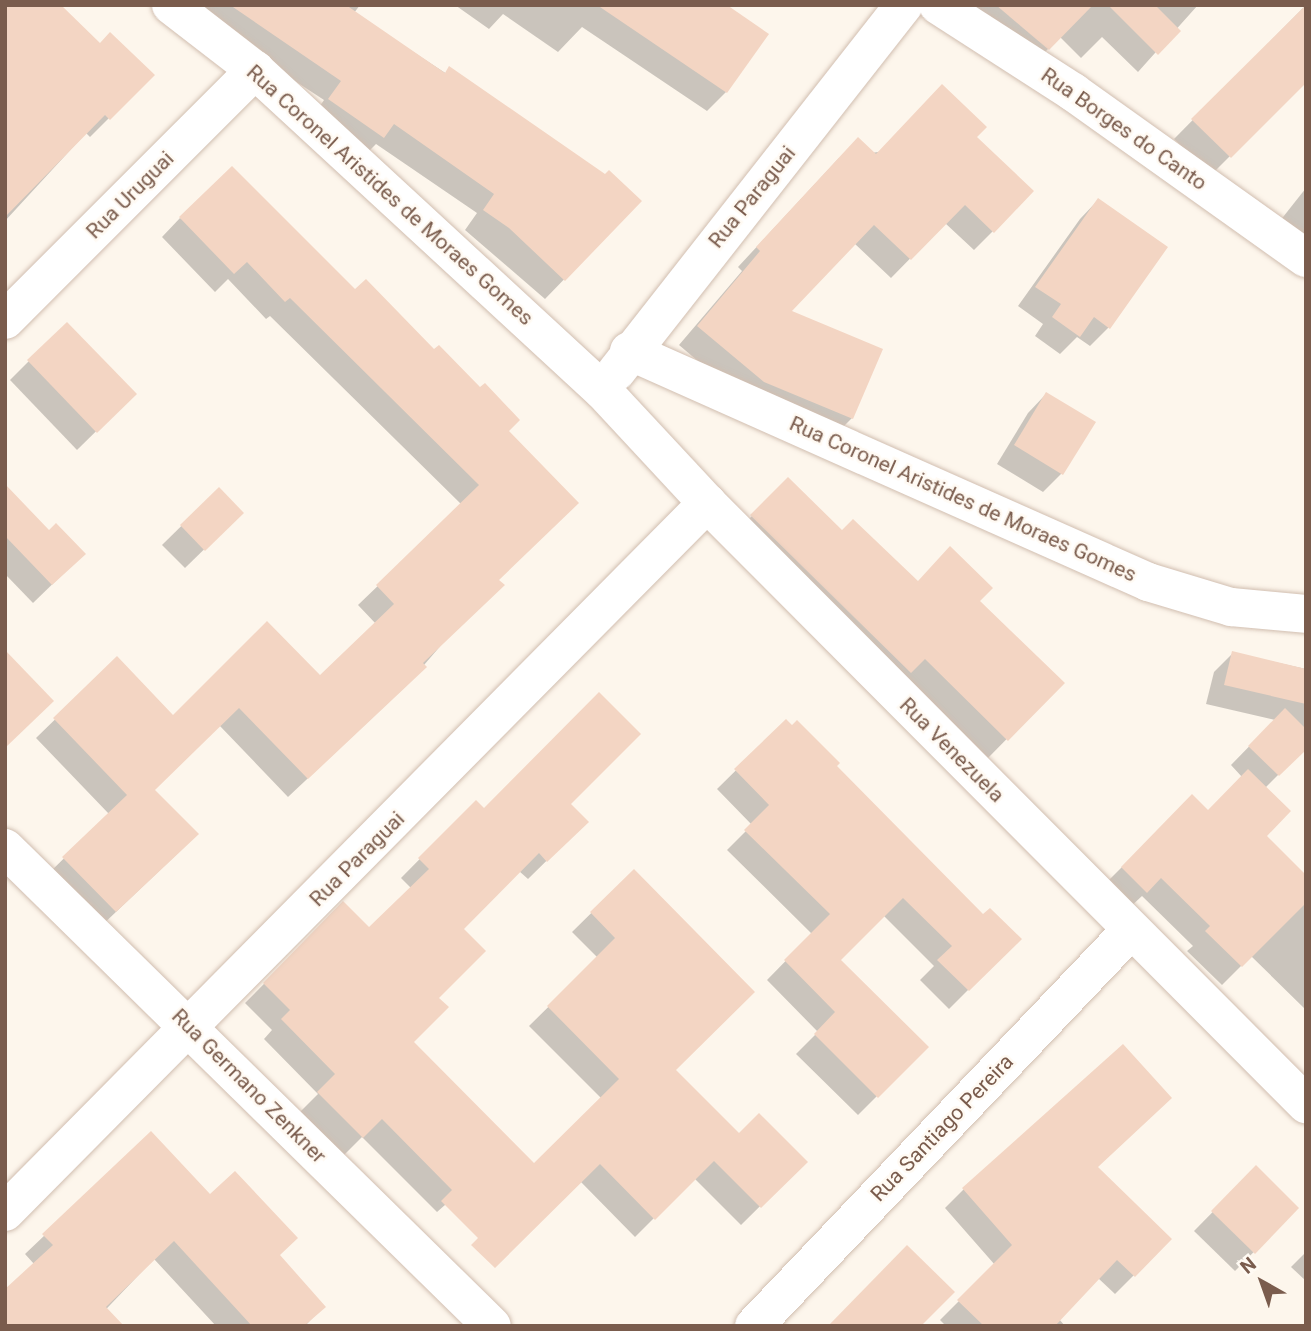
<!DOCTYPE html>
<style>
body{margin:0}
#map{position:relative;width:1311px;height:1331px;overflow:hidden;background:#fdf6ec;font-family:Roboto,sans-serif}
div>[style]{position:absolute}
.shadow>*{inset:0;background:#0003}
.building>*{inset:0;background:#f3d5c3}
.roads{filter:drop-shadow(0 0 2px #d1beb0) drop-shadow(0 0 2px #d1beb0)}
.street>*{height:38px;margin:-19px;padding:0 19px;transform-origin:19px;border-radius:19px;background:#fff}
.secondary>*{height:38px;margin:-19px;padding:0 19px;transform-origin:19px;border-radius:19px;background:#fff}
span{translate:-50% -50%;white-space:nowrap;text-align:center;line-height:1.15;-webkit-text-stroke:5px #fffaf3;paint-order:stroke}
.street-label{font-size:21px;color:#7a5c4d}
.frame{position:absolute;inset:0;border:7px solid #7a5c4d;pointer-events:none}
.north{position:absolute;left:1227px;top:1247px;width:70px;height:70px;-webkit-text-stroke:5px #fffaf3;paint-order:stroke;rotate:320deg;font-size:19px;font-weight:700;line-height:28px;text-align:center;color:#7a5c4d}
.north::after{content:'';display:block;margin:auto;width:24px;height:32px;background:#7a5c4d;clip-path:polygon(50% 0,100% 100%,50% 72%,0 100%)}
</style>
<div id="map">
<div class="shadow">
<div style="clip-path:polygon(5px 5px,100px 45px,152px 75px,90px 137px,86px 133px,5px 221px)"></div>
<div style="clip-path:polygon(179px 5px,360px 5px,354px 13px,640px 201px,545px 299px,465px 230px,477px 213px,376px 144px,364px 156px,311px 119px,324px 100px)"></div>
<div style="clip-path:polygon(455px 5px,724px 5px,726px 92px,707px 111px,582px 27px,558px 52px,503px 14px,489px 29px)"></div>
<div style="clip-path:polygon(973px 5px,1198px 5px,1138px 72px,1102px 37px,1081px 58px,1060px 37px,1029px 68px)"></div>
<div style="clip-path:polygon(1306px 5px,1294px 92px,1211px 175px,1174px 139px)"></div>
<div style="clip-path:polygon(975px 137px,993px 231px,974px 250px,945px 223px,891px 278px,854px 243px,789px 312px,852px 418px,833px 437px,745px 401px,679px 345px,742px 271px,738px 267px,839px 158px)"></div>
<div style="clip-path:polygon(1306px 188px,1306px 268px,1268px 236px)"></div>
<div style="clip-path:polygon(1098px 200px,1109px 327px,1090px 346px,1077px 337px,1060px 354px,1035px 336px,1043px 324px,1018px 306px,1080px 219px)"></div>
<div style="clip-path:polygon(180px 218px,355px 292px,507px 431px,497px 580px,406px 686px,288px 797px,219px 725px,153px 790px,178px 853px,97px 930px,45px 877px,109px 814px,36px 738px,117px 659px,173px 717px,320px 677px,376px 624px,358px 605px,462px 505px,270px 316px,266px 319px,228px 279px,215px 292px,162px 237px)"></div>
<div style="clip-path:polygon(29px 361px,134px 394px,77px 450px,10px 380px)"></div>
<div style="clip-path:polygon(1046px 394px,1062px 473px,1043px 492px,997px 464px,1028px 413px)"></div>
<div style="clip-path:polygon(788px 480px,842px 532px,917px 583px,978px 601px,1062px 683px,988px 758px,733px 535px)"></div>
<div style="clip-path:polygon(5px 486px,65px 572px,33px 603px,5px 574px)"></div>
<div style="clip-path:polygon(219px 489px,223px 531px,185px 568px,162px 545px)"></div>
<div style="clip-path:polygon(1233px 653px,1306px 669px,1306px 747px,1265px 788px,1265px 836px,1306px 877px,1306px 1010px,1251px 956px,1222px 985px,1187px 951px,1193px 946px,1142px 896px,1127px 910px,1103px 886px,1192px 797px,1207px 812px,1242px 777px,1231px 765px,1275px 720px,1206px 704px,1214px 672px)"></div>
<div style="clip-path:polygon(786px 721px,983px 917px,1019px 939px,949px 1009px,920px 980px,934px 966px,883px 915px,838px 960px,926px 1047px,858px 1115px,796px 1054px,818px 1032px,767px 980px,812px 934px,727px 850px,752px 825px,717px 789px)"></div>
<div style="clip-path:polygon(476px 802px,484px 811px,568px 804px,586px 822px,528px 879px,519px 871px,461px 929px,437px 998px,412px 1042px,494px 1162px,437px 1212px,362px 1137px,343px 1156px,300px 1112px,318px 1094px,264px 1039px,272px 1030px,245px 1003px,343px 904px,369px 930px,412px 889px,401px 878px)"></div>
<div style="clip-path:polygon(634px 871px,673px 1070px,739px 1136px,805px 1162px,741px 1225px,694px 1178px,635px 1237px,580px 1181px,602px 1099px,529px 1026px,598px 958px,572px 932px)"></div>
<div style="clip-path:polygon(151px 1134px,210px 1197px,278px 1256px,323px 1307px,305px 1326px,216px 1326px,154px 1259px,90px 1326px,25px 1254px)"></div>
<div style="clip-path:polygon(1256px 1168px,1297px 1208px,1235px 1271px,1194px 1231px)"></div>
<div style="clip-path:polygon(964px 1189px,1170px 1239px,1115px 1294px,1098px 1278px,1059px 1319px,1065px 1326px,946px 1326px,940px 1320px,995px 1265px,945px 1208px)"></div>
<div style="clip-path:polygon(1306px 1252px,1306px 1281px,1291px 1267px)"></div>
</div>
<div class="building">
<div style="clip-path:polygon(5px 5px,61px 5px,100px 43px,110px 32px,155px 75px,110px 120px,105px 115px,5px 217px)"></div>
<div style="clip-path:polygon(230px 5px,346px 5px,445px 73px,449px 66px,605px 174px,609px 170px,642px 201px,565px 281px,509px 228px,483px 210px,494px 194px,394px 124px,384px 138px,328px 99px,341px 81px)"></div>
<div style="clip-path:polygon(597px 5px,727px 5px,769px 34px,727px 93px)"></div>
<div style="clip-path:polygon(996px 5px,1093px 5px,1049px 50px)"></div>
<div style="clip-path:polygon(1108px 5px,1155px 5px,1181px 31px,1158px 55px)"></div>
<div style="clip-path:polygon(1306px 5px,1306px 83px,1231px 158px,1191px 119px)"></div>
<div style="clip-path:polygon(942px 84px,987px 127px,977px 137px,1034px 191px,994px 233px,965px 205px,911px 260px,874px 225px,792px 311px,883px 349px,853px 419px,764px 382px,697px 326px,760px 251px,756px 247px,858px 137px,876px 154px)"></div>
<div style="clip-path:polygon(232px 166px,355px 289px,366px 279px,434px 349px,439px 345px,480px 387px,485px 383px,520px 420px,509px 431px,579px 503px,499px 580px,505px 585px,423px 663px,427px 667px,308px 779px,239px 708px,155px 790px,199px 834px,116px 912px,62px 857px,127px 795px,53px 718px,117px 656px,173px 715px,267px 621px,320px 675px,394px 604px,376px 585px,479px 485px,290px 298px,285px 302px,247px 262px,234px 274px,179px 217px)"></div>
<div style="clip-path:polygon(1098px 198px,1168px 247px,1110px 329px,1094px 317px,1080px 337px,1052px 317px,1061px 304px,1035px 287px)"></div>
<div style="clip-path:polygon(67px 322px,137px 394px,97px 433px,27px 360px)"></div>
<div style="clip-path:polygon(1046px 392px,1096px 422px,1063px 475px,1014px 445px)"></div>
<div style="clip-path:polygon(788px 477px,842px 530px,853px 519px,918px 581px,950px 546px,993px 588px,980px 601px,1065px 683px,1008px 741px,925px 659px,911px 673px,750px 515px)"></div>
<div style="clip-path:polygon(5px 484px,49px 530px,56px 523px,86px 554px,52px 585px,5px 536px)"></div>
<div style="clip-path:polygon(219px 487px,244px 513px,205px 551px,180px 525px)"></div>
<div style="clip-path:polygon(5px 650px,54px 701px,5px 748px)"></div>
<div style="clip-path:polygon(1232px 651px,1306px 669px,1306px 704px,1224px 685px)"></div>
<div style="clip-path:polygon(599px 692px,641px 734px,571px 804px,589px 822px,547px 862px,539px 853px,464px 929px,486px 951px,439px 998px,449px 1007px,414px 1042px,534px 1163px,619px 1079px,547px 1006px,615px 938px,590px 912px,634px 869px,755px 992px,676px 1070px,739px 1133px,759px 1113px,808px 1162px,761px 1208px,714px 1161px,655px 1220px,600px 1164px,495px 1268px,471px 1245px,478px 1238px,441px 1201px,452px 1190px,382px 1119px,363px 1138px,317px 1092px,335px 1074px,281px 1019px,290px 1010px,263px 983px,343px 901px,369px 927px,429px 869px,418px 858px,476px 800px,484px 808px)"></div>
<div style="clip-path:polygon(1285px 708px,1306px 729px,1306px 750px,1279px 776px,1248px 746px)"></div>
<div style="clip-path:polygon(786px 719px,792px 725px,797px 720px,840px 763px,837px 766px,983px 914px,990px 908px,1022px 939px,969px 991px,937px 960px,952px 946px,903px 898px,841px 960px,929px 1047px,878px 1098px,814px 1034px,835px 1012px,784px 960px,830px 914px,744px 830px,769px 805px,734px 769px)"></div>
<div style="clip-path:polygon(1248px 769px,1291px 811px,1267px 836px,1306px 875px,1306px 903px,1242px 967px,1205px 931px,1210px 926px,1161px 878px,1147px 893px,1121px 867px,1192px 794px,1208px 810px)"></div>
<div style="clip-path:polygon(1123px 1044px,1172px 1098px,1098px 1167px,1172px 1239px,1135px 1277px,1117px 1260px,1055px 1326px,984px 1326px,957px 1300px,1012px 1245px,962px 1188px)"></div>
<div style="clip-path:polygon(151px 1131px,210px 1194px,235px 1171px,298px 1238px,280px 1255px,326px 1307px,304px 1326px,252px 1326px,174px 1241px,106px 1307px,124px 1326px,5px 1326px,5px 1289px,53px 1245px,42px 1234px)"></div>
<div style="clip-path:polygon(1256px 1165px,1299px 1208px,1255px 1254px,1211px 1211px)"></div>
<div style="clip-path:polygon(907px 1245px,955px 1292px,921px 1326px,828px 1326px)"></div>
</div>
<div class="roads">
<div class="street">
<div style="left:171px;top:5px;width:106px;rotate:37.7deg"></div>
<div style="left:255px;top:70px;width:473px;rotate:42.7deg"></div>
<div style="left:603px;top:391px;width:153px;rotate:47.1deg"></div>
<div style="left:707px;top:503px;width:849px;rotate:45.1deg"></div>
<div style="left:938px;top:5px;width:161px;rotate:32.8deg"></div>
<div style="left:1073px;top:92px;width:286px;rotate:35.5deg"></div>
<div style="left:5px;top:320px;width:354px;rotate:-45deg"></div>
<div style="left:629px;top:351px;width:568px;rotate:23.99deg"></div>
<div style="left:1148px;top:582px;width:87px;rotate:16.8deg"></div>
<div style="left:1231px;top:607px;width:75px;rotate:5.3deg"></div>
<div style="left:616px;top:372px;width:467px;rotate:-51.9deg"></div>
<div style="left:5px;top:1212px;width:998px;rotate:-45.28deg"></div>
<div style="left:754px;top:1326px;width:547px;rotate:-46.41deg"></div>
</div>
<div class="secondary">
<div style="left:5px;top:848px;width:682px;rotate:44.47deg"></div>
</div>
</div>
<div class="street-label">
<span style="left:1124px;top:129px;rotate:35deg">Rua Borges do Canto</span>
<span style="left:130px;top:195px;rotate:-45deg">Rua Uruguai</span>
<span style="left:390px;top:195px;rotate:42deg">Rua Coronel Aristides de Moraes Gomes</span>
<span style="left:752px;top:197px;rotate:-51deg">Rua Paraguai</span>
<span style="left:963px;top:499px;rotate:24deg">Rua Coronel Aristides de Moraes Gomes</span>
<span style="left:952px;top:750px;rotate:45deg">Rua Venezuela</span>
<span style="left:357px;top:859px;rotate:-45deg">Rua Paraguai</span>
<span style="left:249px;top:1086px;rotate:45deg">Rua Germano Zenkner</span>
<span style="left:942px;top:1128px;rotate:-46deg">Rua Santiago Pereira</span>
</div>
<div class="frame"></div>
<div class="north">N</div>
</div>
